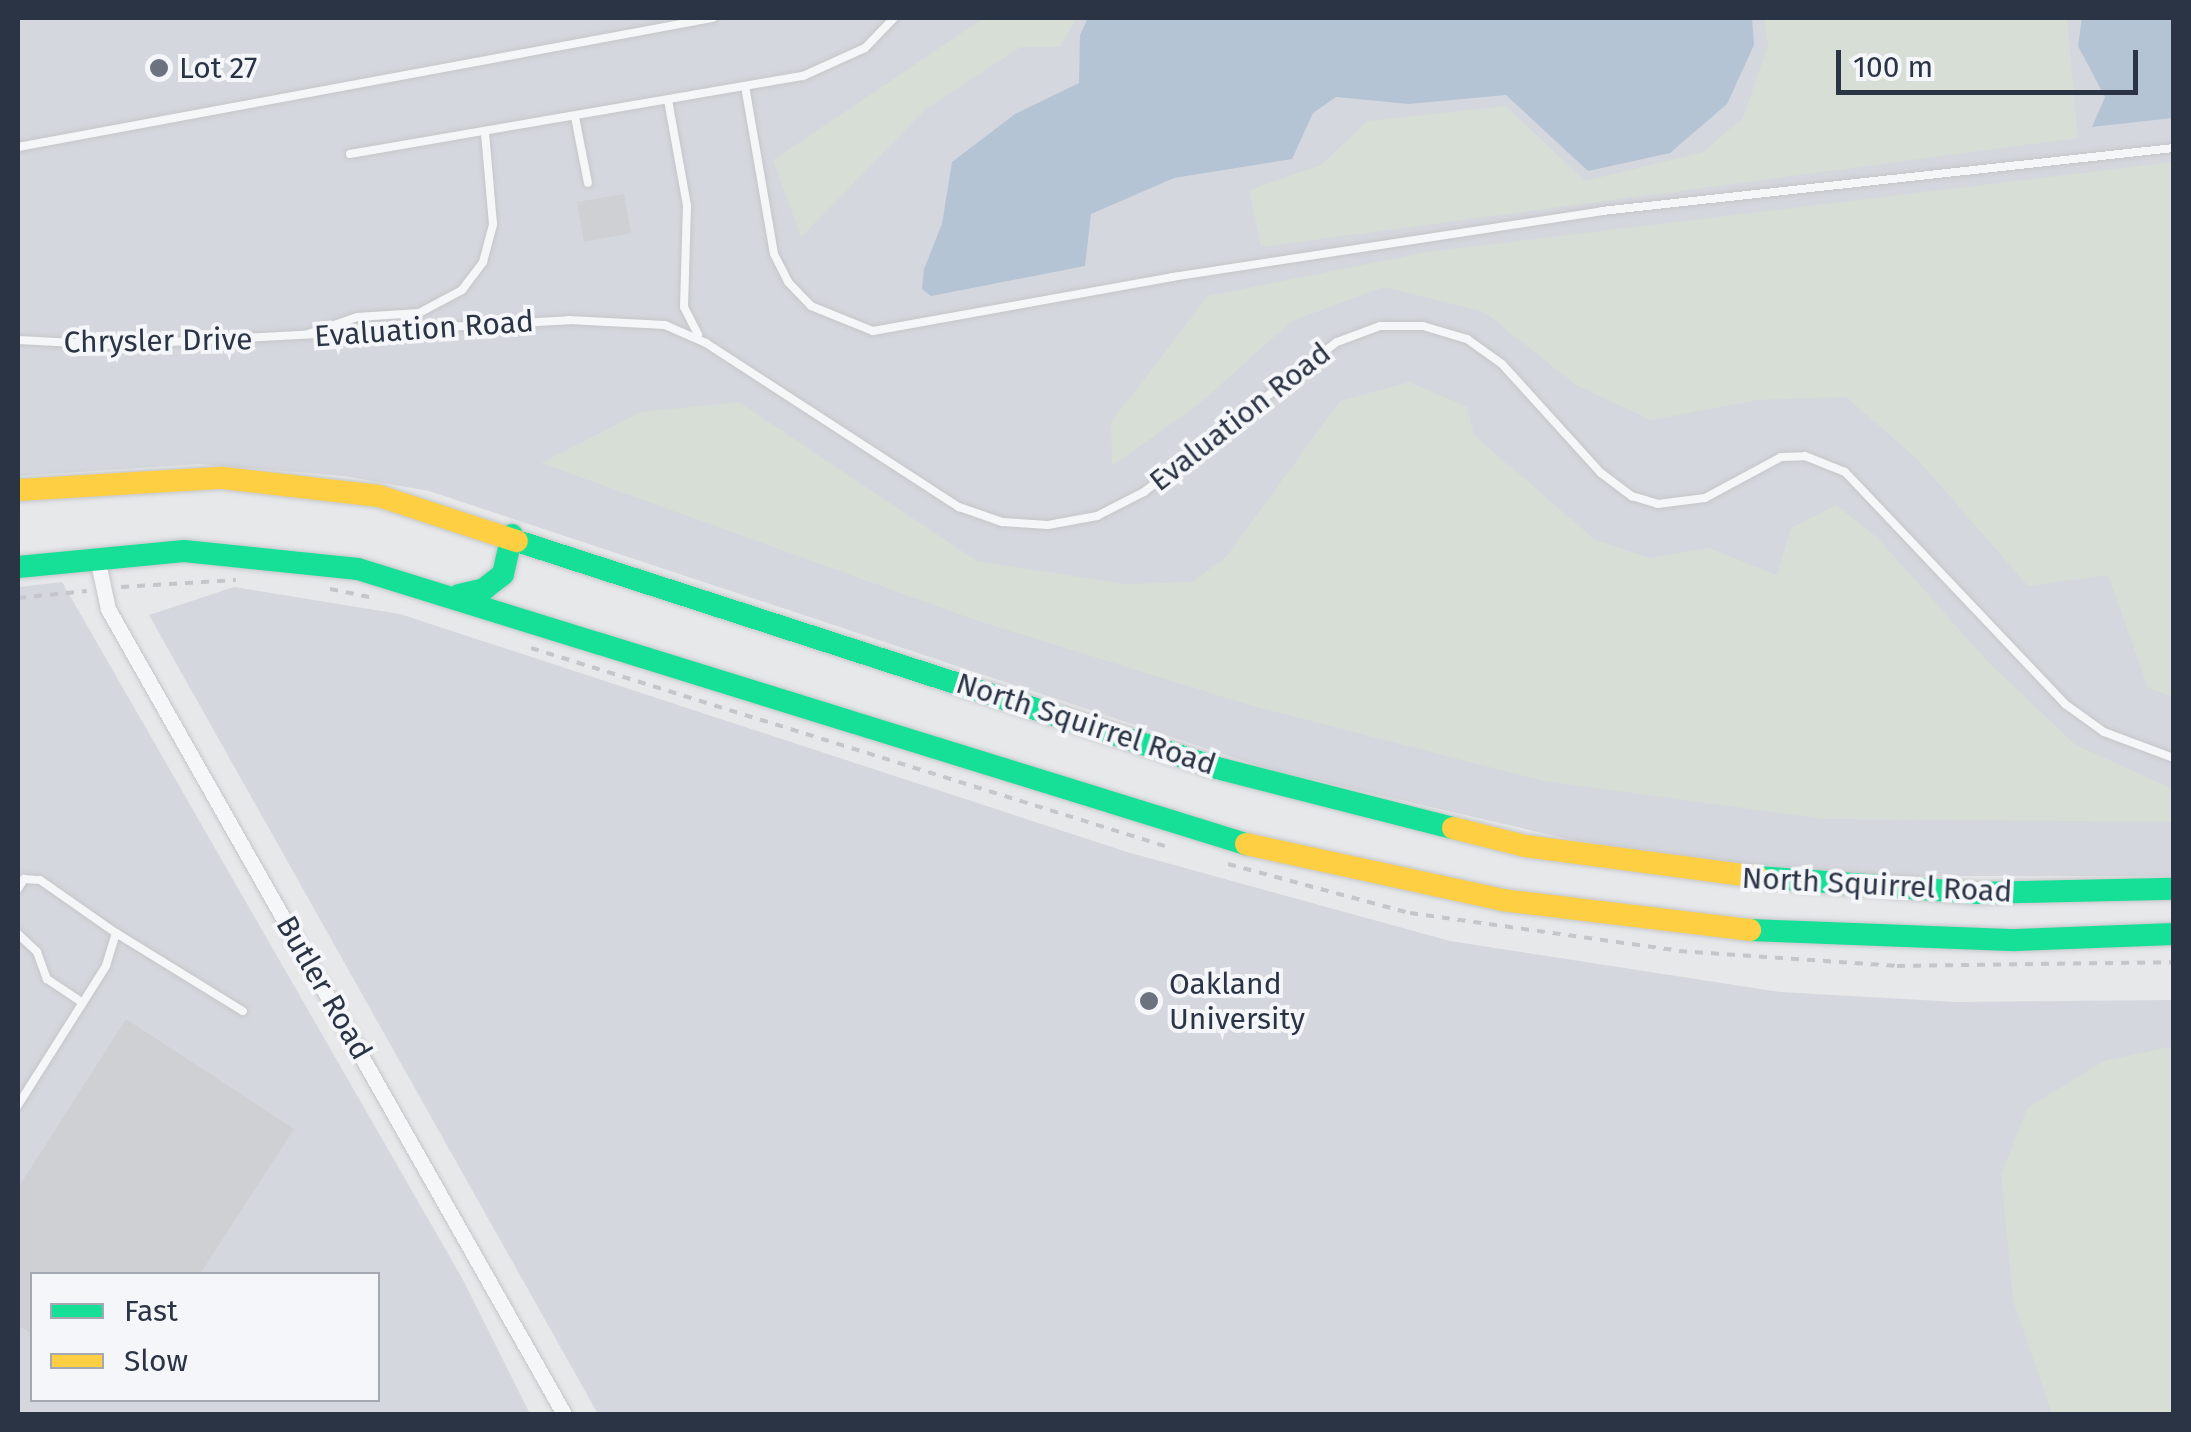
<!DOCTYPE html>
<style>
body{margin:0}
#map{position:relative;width:2191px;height:1432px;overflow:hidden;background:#e6e8ea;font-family:"Fira Sans",sans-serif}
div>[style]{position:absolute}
.built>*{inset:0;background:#d4d7dd}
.green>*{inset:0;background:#d6ded6}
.water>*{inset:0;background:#b4c4d5}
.building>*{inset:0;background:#ced0d3}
.path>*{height:4px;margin-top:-2px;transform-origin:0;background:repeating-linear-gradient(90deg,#c5c6ca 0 8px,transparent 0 16px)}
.roads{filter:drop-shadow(0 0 2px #c4c6c8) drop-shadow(0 0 2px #c4c6c8)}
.lane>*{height:8px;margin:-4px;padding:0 4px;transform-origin:4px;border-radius:4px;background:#f5f6f7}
.street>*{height:15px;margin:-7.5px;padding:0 7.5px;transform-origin:7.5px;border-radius:7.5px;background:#f5f6f7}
.fast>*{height:22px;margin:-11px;padding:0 11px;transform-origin:11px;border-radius:11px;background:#16e098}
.slow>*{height:22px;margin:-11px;padding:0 11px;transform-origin:11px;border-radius:11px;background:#ffcf43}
.dots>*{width:28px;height:28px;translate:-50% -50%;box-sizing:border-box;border:5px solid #f4f6f9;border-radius:50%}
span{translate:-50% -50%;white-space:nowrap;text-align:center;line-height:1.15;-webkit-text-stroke:8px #f4f6f9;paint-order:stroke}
.poi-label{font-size:30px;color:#2b3445}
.left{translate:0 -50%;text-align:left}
.street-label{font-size:30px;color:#2b3445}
.frame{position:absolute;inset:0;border:20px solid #2b3445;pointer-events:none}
.legend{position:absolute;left:30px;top:1272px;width:350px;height:130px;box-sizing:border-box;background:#f4f6f9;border:2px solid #a4a8b1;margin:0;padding:12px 18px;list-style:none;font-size:30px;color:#2b3445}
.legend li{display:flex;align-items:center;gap:20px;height:50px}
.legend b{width:50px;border:2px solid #a4a8b1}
.scale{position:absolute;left:1836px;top:50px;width:302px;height:45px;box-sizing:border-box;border:5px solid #2b3445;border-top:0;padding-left:12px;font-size:30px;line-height:35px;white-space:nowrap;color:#2b3445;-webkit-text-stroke:8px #f4f6f9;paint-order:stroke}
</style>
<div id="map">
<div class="built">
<div style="clip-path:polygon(18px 18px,2173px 18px,2173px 876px,1886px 876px,1706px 861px,1573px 840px,1271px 770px,429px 491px,344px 476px,200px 464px,18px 476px)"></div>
<div style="clip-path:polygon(evenodd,62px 582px,462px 1278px,530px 1414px,18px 1414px,18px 587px,62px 582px,32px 1274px,378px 1274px,378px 1400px,32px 1400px,32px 1274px)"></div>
<div style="clip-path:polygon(234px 587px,400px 614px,1127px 852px,1450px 941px,1780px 992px,1957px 1002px,2173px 1000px,2173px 1414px,598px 1414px,149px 615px)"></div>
</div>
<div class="green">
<div style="clip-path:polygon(984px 18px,1077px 18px,1060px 47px,1021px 47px,926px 109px,801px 237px,773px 160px)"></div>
<div style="clip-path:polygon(1764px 18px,2067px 18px,2078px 138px,1261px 247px,1249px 190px,1321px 165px,1367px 121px,1506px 106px,1585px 181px,1703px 152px,1743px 118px,1768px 45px)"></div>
<div style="clip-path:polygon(2173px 162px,2173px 697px,2148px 688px,2108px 575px,2028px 586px,1917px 459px,1846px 397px,1758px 400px,1651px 420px,1576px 385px,1484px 312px,1384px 287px,1292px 321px,1199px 404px,1112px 466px,1111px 422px,1208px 296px,1427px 252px)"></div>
<div style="clip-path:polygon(1409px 382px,1468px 407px,1474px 435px,1594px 539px,1649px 558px,1709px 548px,1777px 575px,1791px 528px,1836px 505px,1878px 538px,1989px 663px,2076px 745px,2173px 789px,2173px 822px,1824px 819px,1543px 781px,1249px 705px,978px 621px,541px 463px,641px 412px,739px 402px,977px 561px,1124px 584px,1192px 582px,1226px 557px,1340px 401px)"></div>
<div style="clip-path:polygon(2173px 1046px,2173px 1414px,2052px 1414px,2013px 1300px,2001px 1175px,2027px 1108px,2104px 1061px)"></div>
</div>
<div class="water">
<div style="clip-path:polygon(1088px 18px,1752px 18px,1754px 45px,1727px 104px,1670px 153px,1588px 171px,1506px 95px,1409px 104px,1336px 97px,1313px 113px,1292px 159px,1174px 178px,1091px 214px,1085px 266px,931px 296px,922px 289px,924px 269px,942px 224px,952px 162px,1015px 114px,1079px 83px,1080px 35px)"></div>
<div style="clip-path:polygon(2082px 18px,2173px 18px,2173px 118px,2092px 127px,2105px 97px,2078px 46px)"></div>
</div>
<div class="building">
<div style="clip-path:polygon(624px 194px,631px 233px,584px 242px,577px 202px)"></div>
<div style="clip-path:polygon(126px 1019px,294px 1129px,200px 1274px,32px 1274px,32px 1334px,18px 1325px,18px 1188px)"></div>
</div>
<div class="path">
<div style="left:121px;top:587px;width:115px;rotate:-3.5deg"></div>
<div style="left:330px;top:589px;width:45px;rotate:11.6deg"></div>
<div style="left:18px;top:598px;width:69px;rotate:-5.8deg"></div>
<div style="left:531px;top:648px;width:671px;rotate:17.35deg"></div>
<div style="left:1228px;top:864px;width:188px;rotate:15.1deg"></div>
<div style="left:1410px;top:913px;width:272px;rotate:8deg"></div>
<div style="left:1679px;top:951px;width:219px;rotate:3.9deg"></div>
<div style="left:1897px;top:966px;width:277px;rotate:-0.8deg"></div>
</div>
<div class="roads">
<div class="lane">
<div style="left:745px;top:86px;width:170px;rotate:80.2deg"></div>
<div style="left:774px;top:254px;width:31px;rotate:63deg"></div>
<div style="left:788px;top:282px;width:33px;rotate:46deg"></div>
<div style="left:811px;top:306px;width:67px;rotate:22deg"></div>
<div style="left:873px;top:331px;width:304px;rotate:-10.2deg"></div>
<div style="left:1172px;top:277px;width:435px;rotate:-8.7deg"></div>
<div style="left:1602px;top:211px;width:575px;rotate:-6.29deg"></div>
<div style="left:668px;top:100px;width:108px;rotate:79.8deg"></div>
<div style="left:687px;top:206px;width:101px;rotate:91.7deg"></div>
<div style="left:684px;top:307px;width:31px;rotate:63deg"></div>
<div style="left:575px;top:117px;width:67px;rotate:78.9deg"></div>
<div style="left:18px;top:147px;width:707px;rotate:-10.52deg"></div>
<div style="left:350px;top:154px;width:460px;rotate:-9.8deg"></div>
<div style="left:803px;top:76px;width:68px;rotate:-24.3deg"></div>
<div style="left:865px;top:48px;width:42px;rotate:-46deg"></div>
<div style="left:308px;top:334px;width:52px;rotate:-19.1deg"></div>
<div style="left:357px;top:317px;width:62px;rotate:-3.7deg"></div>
<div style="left:419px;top:313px;width:49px;rotate:-28.1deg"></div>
<div style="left:462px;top:290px;width:35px;rotate:-53deg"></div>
<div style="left:483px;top:262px;width:39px;rotate:-75deg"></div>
<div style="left:493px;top:224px;width:91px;rotate:-95deg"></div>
<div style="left:18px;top:340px;width:96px;rotate:3deg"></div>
<div style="left:114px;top:345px;width:456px;rotate:-3.1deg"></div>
<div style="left:569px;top:320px;width:96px;rotate:3deg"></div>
<div style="left:665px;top:325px;width:45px;rotate:23.7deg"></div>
<div style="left:706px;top:343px;width:302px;rotate:33deg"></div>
<div style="left:959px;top:507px;width:46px;rotate:19.2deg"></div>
<div style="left:1002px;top:522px;width:46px;rotate:3.7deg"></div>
<div style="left:1048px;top:525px;width:50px;rotate:-10.4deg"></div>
<div style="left:1097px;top:516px;width:53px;rotate:-27.1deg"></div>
<div style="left:1144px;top:492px;width:244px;rotate:-37.9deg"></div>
<div style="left:1337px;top:342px;width:46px;rotate:-20.4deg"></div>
<div style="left:1380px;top:326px;width:43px"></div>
<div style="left:1423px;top:326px;width:46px;rotate:16.5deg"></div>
<div style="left:1467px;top:339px;width:43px;rotate:35.5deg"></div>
<div style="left:1502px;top:364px;width:147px;rotate:47.8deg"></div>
<div style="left:1601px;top:473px;width:39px;rotate:37deg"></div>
<div style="left:1632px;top:496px;width:27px;rotate:17deg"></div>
<div style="left:1658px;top:504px;width:47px;rotate:-7.3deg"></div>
<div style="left:1705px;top:498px;width:86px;rotate:-28.3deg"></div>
<div style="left:1781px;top:457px;width:24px;rotate:-2deg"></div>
<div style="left:1805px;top:456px;width:43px;rotate:21.8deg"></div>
<div style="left:1845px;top:472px;width:320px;rotate:46.5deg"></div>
<div style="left:2065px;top:704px;width:48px;rotate:35.7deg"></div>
<div style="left:2104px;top:732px;width:75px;rotate:20.4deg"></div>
<div style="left:18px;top:889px;width:12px;rotate:-59deg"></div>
<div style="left:24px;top:879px;width:16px;rotate:4deg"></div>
<div style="left:40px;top:880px;width:93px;rotate:34.9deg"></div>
<div style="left:116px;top:933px;width:34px;rotate:107deg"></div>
<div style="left:106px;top:966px;width:165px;rotate:122.3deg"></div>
<div style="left:116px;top:933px;width:149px;rotate:31.6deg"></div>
<div style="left:18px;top:934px;width:26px;rotate:43deg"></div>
<div style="left:37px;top:952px;width:29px;rotate:70deg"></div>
<div style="left:47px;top:979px;width:43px;rotate:33.7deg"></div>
</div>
<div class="street">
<div style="left:97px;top:558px;width:52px;rotate:77.8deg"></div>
<div style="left:108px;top:609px;width:925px;rotate:60.47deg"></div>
</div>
<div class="fast">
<div style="left:517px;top:541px;width:740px;rotate:17.95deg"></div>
<div style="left:1221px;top:769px;width:239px;rotate:14.3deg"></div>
<div style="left:18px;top:567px;width:167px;rotate:-5.5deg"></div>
<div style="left:184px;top:551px;width:175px;rotate:5.9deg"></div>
<div style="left:358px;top:569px;width:930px;rotate:17.21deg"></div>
<div style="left:459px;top:595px;width:26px;rotate:-13deg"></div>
<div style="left:484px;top:589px;width:24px;rotate:-38deg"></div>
<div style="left:503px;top:574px;width:40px;rotate:-77deg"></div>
<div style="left:1758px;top:877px;width:219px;rotate:4.2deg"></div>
<div style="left:1976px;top:893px;width:198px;rotate:-1.2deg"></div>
<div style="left:1750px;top:930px;width:266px;rotate:2.2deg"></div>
<div style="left:2016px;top:940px;width:158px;rotate:-2.2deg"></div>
</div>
<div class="slow">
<div style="left:18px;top:490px;width:205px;rotate:-3.4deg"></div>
<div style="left:223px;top:478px;width:157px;rotate:6.6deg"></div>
<div style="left:379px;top:496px;width:145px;rotate:18.1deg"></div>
<div style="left:1453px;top:828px;width:74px;rotate:14deg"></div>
<div style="left:1525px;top:846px;width:235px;rotate:7.6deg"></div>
<div style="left:1246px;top:844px;width:262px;rotate:12.3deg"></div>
<div style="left:1502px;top:900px;width:250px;rotate:6.9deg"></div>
</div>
</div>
<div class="dots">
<div style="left:159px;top:68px;background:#6c737f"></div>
<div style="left:1149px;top:1001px;background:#6c737f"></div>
</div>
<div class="poi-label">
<span class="left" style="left:179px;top:68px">Lot 27</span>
<span class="left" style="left:1169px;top:1001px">Oakland<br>University</span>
</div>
<div class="street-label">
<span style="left:424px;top:329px;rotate:-4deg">Evaluation Road</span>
<span style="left:158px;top:341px;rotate:-1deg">Chrysler Drive</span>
<span style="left:1240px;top:417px;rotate:-38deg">Evaluation Road</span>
<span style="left:1086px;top:724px;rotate:18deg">North Squirrel Road</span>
<span style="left:1877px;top:885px;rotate:3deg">North Squirrel Road</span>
<span style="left:324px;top:988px;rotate:60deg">Butler Road</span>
</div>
<div class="frame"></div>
<ul class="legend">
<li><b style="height:12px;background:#16e098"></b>Fast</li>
<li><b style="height:12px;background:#ffcf43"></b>Slow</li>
</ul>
<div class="scale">100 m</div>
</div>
